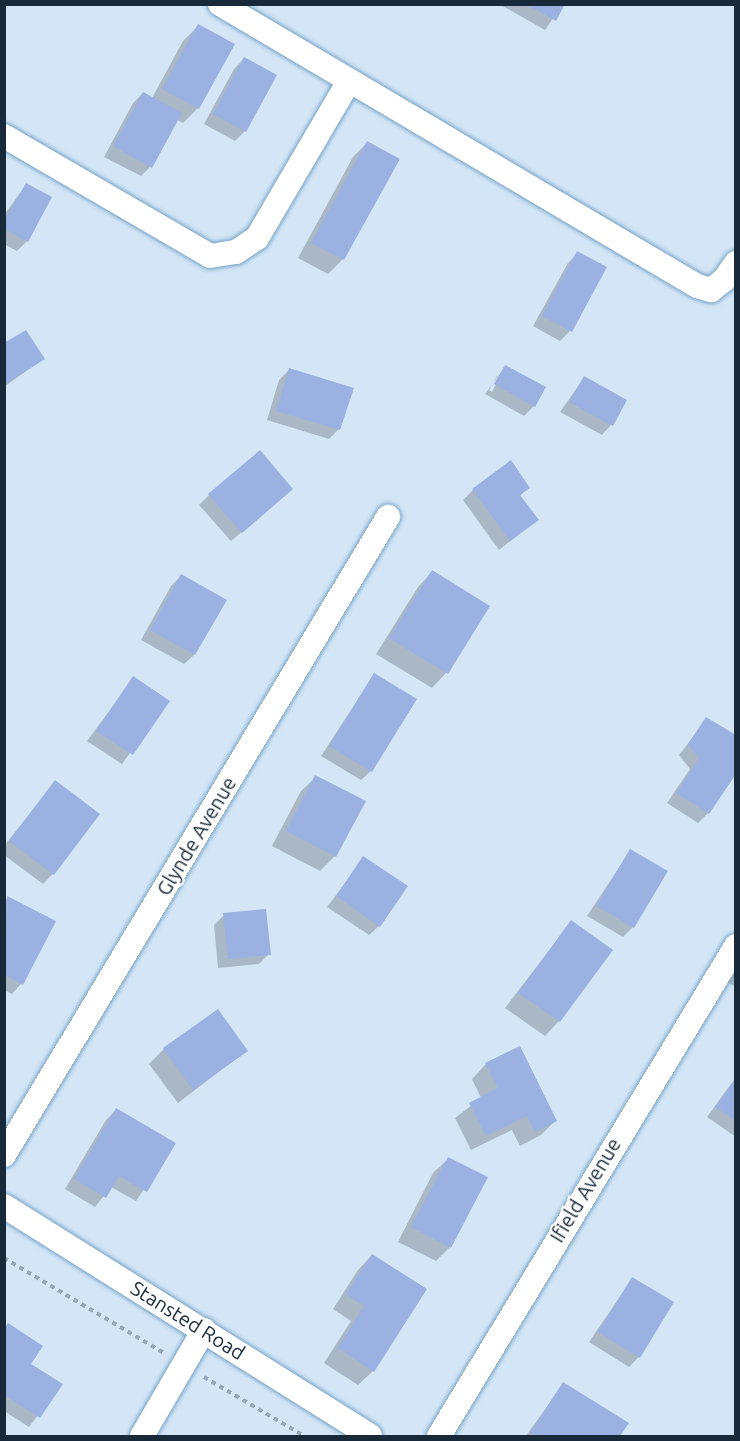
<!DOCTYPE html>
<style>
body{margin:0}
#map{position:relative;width:740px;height:1441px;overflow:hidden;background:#d4e6f6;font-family:Ubuntu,sans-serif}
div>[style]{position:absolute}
.shadow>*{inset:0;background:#0003}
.building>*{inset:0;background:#9ab1e1}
.path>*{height:4px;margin-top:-2px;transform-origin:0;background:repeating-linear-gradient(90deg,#96a8b8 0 4.5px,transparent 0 9px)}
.roads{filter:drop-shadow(0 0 2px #75a2c8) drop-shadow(0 0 2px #75a2c8)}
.street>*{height:24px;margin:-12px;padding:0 12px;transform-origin:12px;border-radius:12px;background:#fff}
span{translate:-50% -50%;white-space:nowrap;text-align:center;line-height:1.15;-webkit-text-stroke:4.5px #fff;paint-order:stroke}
.street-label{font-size:20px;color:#182a39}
.frame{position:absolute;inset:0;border:6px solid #182a39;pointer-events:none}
</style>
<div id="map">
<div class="shadow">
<div style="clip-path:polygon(499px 4px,563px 4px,545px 30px)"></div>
<div style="clip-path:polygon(198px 26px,233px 45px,198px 108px,183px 123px,176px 119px,150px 167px,141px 176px,104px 157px,133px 103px,143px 93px,152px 98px,183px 41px)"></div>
<div style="clip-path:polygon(244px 59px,245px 131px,235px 141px,204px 124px,234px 69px)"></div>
<div style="clip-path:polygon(367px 143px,343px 259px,328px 274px,298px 258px,353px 157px)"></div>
<div style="clip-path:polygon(26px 185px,27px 241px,17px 251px,4px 244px,4px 215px)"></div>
<div style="clip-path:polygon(578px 253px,570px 331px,560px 341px,533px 326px,568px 263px)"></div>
<div style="clip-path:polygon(4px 345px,43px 359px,4px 387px)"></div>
<div style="clip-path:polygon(evenodd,505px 367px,534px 406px,524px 416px,485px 394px,505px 367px,497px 376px,500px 376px,492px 392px,489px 390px,497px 376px)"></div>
<div style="clip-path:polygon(289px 370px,339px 429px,329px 439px,267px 420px,279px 380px)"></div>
<div style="clip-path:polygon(584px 378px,611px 425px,602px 435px,560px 412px)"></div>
<div style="clip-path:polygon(528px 487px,520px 496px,537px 520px,499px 550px,463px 500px,473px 490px)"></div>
<div style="clip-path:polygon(209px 495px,281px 499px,231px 541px,199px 505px)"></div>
<div style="clip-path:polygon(432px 572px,488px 607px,446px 673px,432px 688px,376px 654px,418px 587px)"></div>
<div style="clip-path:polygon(181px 576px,194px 655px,184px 664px,141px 640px,171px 586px)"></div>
<div style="clip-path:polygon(374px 675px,371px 771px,361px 780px,321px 756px)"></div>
<div style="clip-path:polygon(134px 678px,168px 701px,122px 764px,87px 741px)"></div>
<div style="clip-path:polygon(707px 719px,708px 813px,698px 823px,667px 803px,690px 769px,679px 755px)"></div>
<div style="clip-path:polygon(316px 777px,335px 856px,320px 871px,272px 846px,301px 791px)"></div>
<div style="clip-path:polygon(55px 782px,53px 874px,43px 884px,4px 855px,4px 846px)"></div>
<div style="clip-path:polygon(630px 851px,633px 927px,623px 937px,587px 916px)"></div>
<div style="clip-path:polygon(364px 858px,379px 926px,369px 935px,327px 907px)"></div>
<div style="clip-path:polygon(8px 898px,21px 984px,12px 994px,4px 990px,4px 901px)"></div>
<div style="clip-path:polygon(224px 915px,269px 954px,259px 964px,218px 968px,214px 925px)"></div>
<div style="clip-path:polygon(571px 922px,559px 1021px,545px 1036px,505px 1008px)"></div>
<div style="clip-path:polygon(736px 947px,736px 987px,715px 976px)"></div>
<div style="clip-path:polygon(164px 1049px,246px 1051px,178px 1103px,149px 1064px)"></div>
<div style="clip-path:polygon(486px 1064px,556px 1120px,541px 1135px,520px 1146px,512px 1130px,471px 1150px,455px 1118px,481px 1098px,472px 1079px)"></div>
<div style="clip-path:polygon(736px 1077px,736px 1137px,707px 1117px)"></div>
<div style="clip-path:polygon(116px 1110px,174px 1144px,136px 1201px,111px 1187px,95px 1207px,65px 1189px,106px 1120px)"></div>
<div style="clip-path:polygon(448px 1159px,450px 1247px,436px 1261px,398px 1242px,433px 1173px)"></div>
<div style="clip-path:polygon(372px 1255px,373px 1371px,358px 1385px,324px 1363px,351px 1321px,333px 1309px,358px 1270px)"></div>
<div style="clip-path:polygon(632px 1279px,639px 1357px,629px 1367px,589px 1342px)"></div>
<div style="clip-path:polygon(4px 1329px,29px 1364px,61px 1384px,29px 1427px,4px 1411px)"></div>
<div style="clip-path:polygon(563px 1384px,627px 1424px,618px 1436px,526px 1436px)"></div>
</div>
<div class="building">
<div style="clip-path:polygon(526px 4px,565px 4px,556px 21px)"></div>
<div style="clip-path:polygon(198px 24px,235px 44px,199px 109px,162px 89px)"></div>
<div style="clip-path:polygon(244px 57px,277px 75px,246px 132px,213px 114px)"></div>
<div style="clip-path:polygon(143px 92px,182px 113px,152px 168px,113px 146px)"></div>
<div style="clip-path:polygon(367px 141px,400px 159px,344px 260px,311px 243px)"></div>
<div style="clip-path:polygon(26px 183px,52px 197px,28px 242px,4px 229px,4px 221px)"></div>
<div style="clip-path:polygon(577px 251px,607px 267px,572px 332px,542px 316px)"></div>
<div style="clip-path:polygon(26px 330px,45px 359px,4px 385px,4px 343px)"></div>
<div style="clip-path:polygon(505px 365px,546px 387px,535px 407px,494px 384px)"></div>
<div style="clip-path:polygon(289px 368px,354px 388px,340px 430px,276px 411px)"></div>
<div style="clip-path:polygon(584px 376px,627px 400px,613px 426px,569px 402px)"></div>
<div style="clip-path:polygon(260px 450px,293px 489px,242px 533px,208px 494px)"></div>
<div style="clip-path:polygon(511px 460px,530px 488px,520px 495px,539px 520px,510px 541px,472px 489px)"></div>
<div style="clip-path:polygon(432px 570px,490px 606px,448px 674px,389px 638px)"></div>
<div style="clip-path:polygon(181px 574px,227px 600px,195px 655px,150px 630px)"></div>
<div style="clip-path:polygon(374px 673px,417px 699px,372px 772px,329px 746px)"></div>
<div style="clip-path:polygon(133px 676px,170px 701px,133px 755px,96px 731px)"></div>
<div style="clip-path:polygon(706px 717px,736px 735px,736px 774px,709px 814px,676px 793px,699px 758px,688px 744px)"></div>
<div style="clip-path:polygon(315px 775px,366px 801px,336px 857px,286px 831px)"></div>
<div style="clip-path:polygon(55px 780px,100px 814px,54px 875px,9px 841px)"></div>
<div style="clip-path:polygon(630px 849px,668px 871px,634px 928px,596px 906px)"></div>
<div style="clip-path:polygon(363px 856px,408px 886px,380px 927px,336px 896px)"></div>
<div style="clip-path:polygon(7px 896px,56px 921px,23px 985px,5px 975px)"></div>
<div style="clip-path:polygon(266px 909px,271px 955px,228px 959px,223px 913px)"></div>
<div style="clip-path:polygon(571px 920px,613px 950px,560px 1022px,518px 993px)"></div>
<div style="clip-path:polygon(218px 1009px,248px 1051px,193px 1090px,163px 1048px)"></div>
<div style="clip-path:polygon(520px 1046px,557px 1121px,535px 1132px,527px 1116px,486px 1136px,469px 1103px,498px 1088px,485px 1063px)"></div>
<div style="clip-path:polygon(736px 1079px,736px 1121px,715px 1107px)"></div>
<div style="clip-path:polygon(116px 1108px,176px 1143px,147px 1192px,119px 1176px,106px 1198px,74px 1179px)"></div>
<div style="clip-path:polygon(448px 1157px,488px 1177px,451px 1248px,411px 1227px)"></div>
<div style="clip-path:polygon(372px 1254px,427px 1289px,374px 1372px,338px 1348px,364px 1306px,346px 1294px)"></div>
<div style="clip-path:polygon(632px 1277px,674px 1302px,640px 1358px,598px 1332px)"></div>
<div style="clip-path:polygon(8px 1323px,43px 1346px,31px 1364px,63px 1384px,40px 1418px,4px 1395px,4px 1329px)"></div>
<div style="clip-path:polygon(563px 1382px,629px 1423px,620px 1436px,537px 1436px,530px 1433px)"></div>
</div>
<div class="path">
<div style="left:4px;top:1258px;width:186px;rotate:30.7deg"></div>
<div style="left:204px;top:1377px;width:116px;rotate:30.5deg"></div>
</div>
<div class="roads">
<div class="street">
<div style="left:220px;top:4px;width:554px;rotate:30.59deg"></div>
<div style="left:697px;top:286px;width:15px;rotate:16deg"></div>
<div style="left:711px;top:290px;width:16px;rotate:-38deg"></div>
<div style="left:724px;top:280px;width:21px;rotate:-55deg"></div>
<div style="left:4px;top:136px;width:238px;rotate:30.2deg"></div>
<div style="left:210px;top:256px;width:26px;rotate:-9deg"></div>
<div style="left:236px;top:252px;width:25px;rotate:-34deg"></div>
<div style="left:257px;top:238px;width:182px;rotate:-59.6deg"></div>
<div style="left:4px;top:1155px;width:745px;rotate:-58.96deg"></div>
<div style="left:4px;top:1206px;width:432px;rotate:32.1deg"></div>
<div style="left:142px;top:1436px;width:123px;rotate:-59.7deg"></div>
<div style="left:439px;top:1436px;width:573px;rotate:-58.78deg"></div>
</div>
</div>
<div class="street-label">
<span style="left:196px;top:836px;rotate:-59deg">Glynde Avenue</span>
<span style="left:585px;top:1190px;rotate:-59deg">Ifield Avenue</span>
<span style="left:188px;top:1320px;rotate:32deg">Stansted Road</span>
</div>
<div class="frame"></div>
</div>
